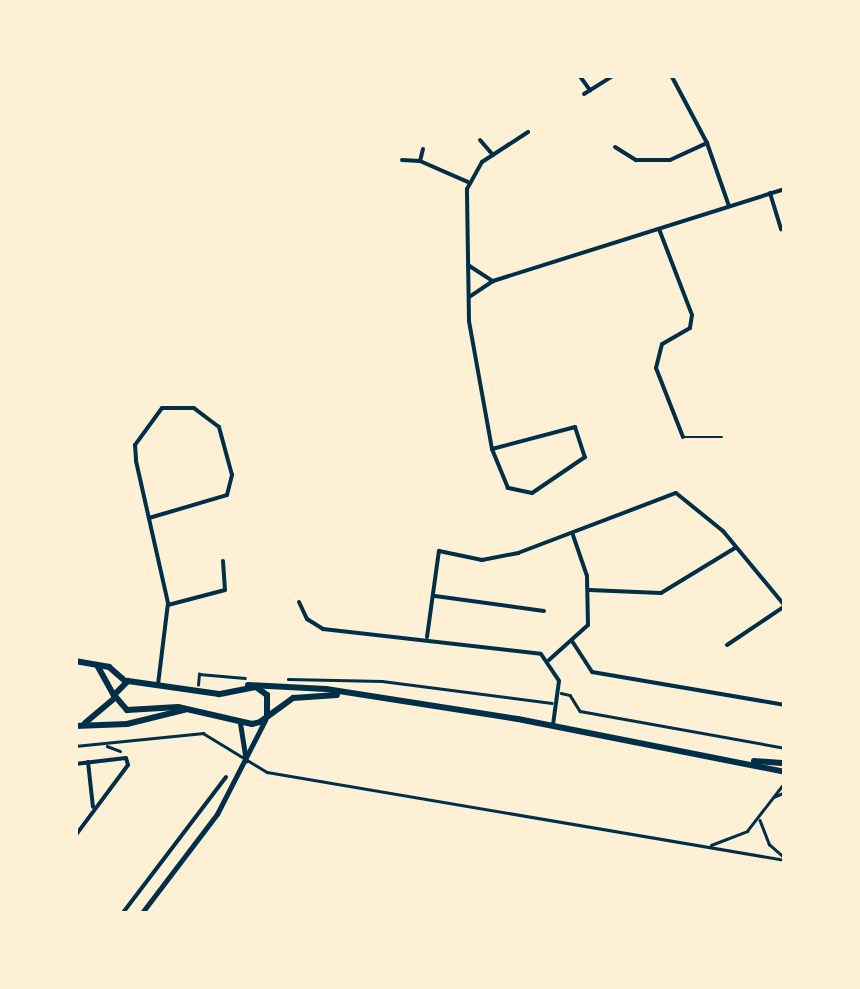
<!DOCTYPE html>
<style>
body{margin:0}
#map{position:relative;width:860px;height:989px;overflow:hidden;background:#fdf0d5;font-family:Montserrat,sans-serif}
div>[style]{position:absolute}
.path>*{height:2.5px;margin:-1.25px;padding:0 1.25px;transform-origin:1.25px;border-radius:1.25px;background:#003049}
.service>*{height:2.5px;margin:-1.25px;padding:0 1.25px;transform-origin:1.25px;border-radius:1.25px;background:#003049}
.minor>*{height:4px;margin:-2px;padding:0 2px;transform-origin:2px;border-radius:2px;background:#003049}
.tertiary>*{height:5px;margin:-2.5px;padding:0 2.5px;transform-origin:2.5px;border-radius:2.5px;background:#003049}
.secondary>*{height:6px;margin:-3px;padding:0 3px;transform-origin:3px;border-radius:3px;background:#003049}
.primary>*{height:6px;margin:-3px;padding:0 3px;transform-origin:3px;border-radius:3px;background:#003049}
span{translate:-50% -50%;white-space:nowrap;text-align:center;line-height:1.15;-webkit-text-stroke:9px #fdf0d5;paint-order:stroke}
.frame{position:absolute;inset:0;border:78px solid #fdf0d5;pointer-events:none}
</style>
<div id="map">
<div class="path">
<div style="left:288px;top:679px;width:94px;rotate:1.2deg"></div>
<div style="left:382px;top:681px;width:171px;rotate:7.4deg"></div>
<div style="left:198px;top:685px;width:11px;rotate:-85deg"></div>
<div style="left:199px;top:674px;width:46px;rotate:5deg"></div>
<div style="left:561px;top:693px;width:9px;rotate:13deg"></div>
<div style="left:570px;top:695px;width:19px;rotate:58deg"></div>
<div style="left:580px;top:711px;width:208px;rotate:10.2deg"></div>
<div style="left:107px;top:746px;width:14px;rotate:21deg"></div>
</div>
<div class="service">
<div style="left:684px;top:437px;width:38px"></div>
<div style="left:75px;top:746px;width:129px;rotate:-5.8deg"></div>
<div style="left:203px;top:733px;width:75px;rotate:31.4deg"></div>
<div style="left:267px;top:772px;width:525px;rotate:9.64deg"></div>
<div style="left:774px;top:797px;width:12px;rotate:-24deg"></div>
<div style="left:760px;top:820px;width:26px;rotate:69deg"></div>
<div style="left:769px;top:844px;width:21px;rotate:41deg"></div>
<div style="left:711px;top:845px;width:39px;rotate:-21deg"></div>
<div style="left:747px;top:831px;width:62px;rotate:-52.2deg"></div>
</div>
<div class="minor">
<div style="left:579px;top:75px;width:19px;rotate:54deg"></div>
<div style="left:671px;top:75px;width:77px;rotate:62.1deg"></div>
<div style="left:707px;top:143px;width:67px;rotate:70.8deg"></div>
<div style="left:584px;top:94px;width:36px;rotate:-32deg"></div>
<div style="left:480px;top:140px;width:20px;rotate:49deg"></div>
<div style="left:615px;top:147px;width:25px;rotate:32deg"></div>
<div style="left:636px;top:160px;width:34px"></div>
<div style="left:670px;top:160px;width:41px;rotate:-24.7deg"></div>
<div style="left:423px;top:149px;width:12px;rotate:104deg"></div>
<div style="left:420px;top:161px;width:52px;rotate:23.6deg"></div>
<div style="left:402px;top:160px;width:18px;rotate:3deg"></div>
<div style="left:770px;top:193px;width:38px;rotate:73deg"></div>
<div style="left:659px;top:229px;width:92px;rotate:69deg"></div>
<div style="left:692px;top:315px;width:13px;rotate:99deg"></div>
<div style="left:690px;top:328px;width:32px;rotate:150deg"></div>
<div style="left:662px;top:344px;width:25px;rotate:104deg"></div>
<div style="left:656px;top:368px;width:74px;rotate:68.6deg"></div>
<div style="left:468px;top:265px;width:30px;rotate:33deg"></div>
<div style="left:493px;top:281px;width:29px;rotate:146deg"></div>
<div style="left:493px;top:281px;width:306px;rotate:-17.5deg"></div>
<div style="left:575px;top:427px;width:32px;rotate:72deg"></div>
<div style="left:585px;top:457px;width:64px;rotate:145.8deg"></div>
<div style="left:532px;top:493px;width:25px;rotate:-168deg"></div>
<div style="left:508px;top:488px;width:42px;rotate:-112.3deg"></div>
<div style="left:492px;top:449px;width:86px;rotate:-14.8deg"></div>
<div style="left:492px;top:449px;width:130px;rotate:-100.2deg"></div>
<div style="left:469px;top:321px;width:132px;rotate:-90.9deg"></div>
<div style="left:467px;top:189px;width:31px;rotate:-61deg"></div>
<div style="left:482px;top:162px;width:55px;rotate:-33.1deg"></div>
<div style="left:149px;top:518px;width:81px;rotate:-16.4deg"></div>
<div style="left:227px;top:495px;width:21px;rotate:-76deg"></div>
<div style="left:232px;top:475px;width:50px;rotate:-105.2deg"></div>
<div style="left:219px;top:427px;width:31px;rotate:-143deg"></div>
<div style="left:194px;top:408px;width:32px;rotate:180deg"></div>
<div style="left:162px;top:408px;width:46px;rotate:126.1deg"></div>
<div style="left:135px;top:445px;width:16px;rotate:86deg"></div>
<div style="left:136px;top:461px;width:146px;rotate:77.3deg"></div>
<div style="left:168px;top:603px;width:82px;rotate:97deg"></div>
<div style="left:589px;top:590px;width:72px;rotate:2.4deg"></div>
<div style="left:661px;top:593px;width:87px;rotate:-31.3deg"></div>
<div style="left:435px;top:596px;width:110px;rotate:7.8deg"></div>
<div style="left:299px;top:602px;width:19px;rotate:65deg"></div>
<div style="left:307px;top:619px;width:19px;rotate:32deg"></div>
<div style="left:323px;top:629px;width:219px;rotate:6.5deg"></div>
<div style="left:541px;top:654px;width:32px;rotate:56deg"></div>
<div style="left:559px;top:681px;width:44px;rotate:97.8deg"></div>
<div style="left:168px;top:605px;width:59px;rotate:-14.7deg"></div>
<div style="left:225px;top:590px;width:29px;rotate:-94deg"></div>
<div style="left:427px;top:637px;width:87px;rotate:-82.1deg"></div>
<div style="left:439px;top:551px;width:44px;rotate:11.8deg"></div>
<div style="left:482px;top:560px;width:37px;rotate:-11deg"></div>
<div style="left:518px;top:553px;width:169px;rotate:-20.8deg"></div>
<div style="left:676px;top:493px;width:60px;rotate:39deg"></div>
<div style="left:723px;top:531px;width:97px;rotate:50.4deg"></div>
<div style="left:572px;top:641px;width:37px;rotate:57deg"></div>
<div style="left:592px;top:672px;width:196px;rotate:9.7deg"></div>
<div style="left:727px;top:645px;width:70px;rotate:-33.9deg"></div>
<div style="left:549px;top:660px;width:52px;rotate:-41.9deg"></div>
<div style="left:588px;top:625px;width:49px;rotate:-91.2deg"></div>
<div style="left:587px;top:576px;width:43px;rotate:-108.9deg"></div>
<div style="left:88px;top:762px;width:45px;rotate:83.7deg"></div>
<div style="left:75px;top:764px;width:51px;rotate:-6.7deg"></div>
<div style="left:126px;top:758px;width:7px;rotate:74deg"></div>
<div style="left:128px;top:765px;width:89px;rotate:126.7deg"></div>
<div style="left:122px;top:914px;width:172px;rotate:-52.8deg"></div>
<div style="left:444px;top:914px;width:14px"></div>
</div>
<div class="tertiary">
<div style="left:240px;top:723px;width:38px;rotate:81deg"></div>
<div style="left:141px;top:914px;width:126px;rotate:-52.8deg"></div>
<div style="left:217px;top:814px;width:106px;rotate:-62.9deg"></div>
</div>
<div class="secondary">
<div style="left:75px;top:661px;width:35px;rotate:10deg"></div>
<div style="left:109px;top:667px;width:21px;rotate:41deg"></div>
<div style="left:97px;top:665px;width:35px;rotate:61deg"></div>
</div>
<div class="primary">
<div style="left:248px;top:685px;width:78px;rotate:2.9deg"></div>
<div style="left:326px;top:689px;width:194px;rotate:8.9deg"></div>
<div style="left:518px;top:719px;width:272px;rotate:11.2deg"></div>
<div style="left:267px;top:715px;width:20px;rotate:-90deg"></div>
<div style="left:267px;top:695px;width:14px;rotate:-144deg"></div>
<div style="left:256px;top:687px;width:38px;rotate:169deg"></div>
<div style="left:219px;top:694px;width:92px;rotate:-171.9deg"></div>
<div style="left:128px;top:681px;width:20px;rotate:135deg"></div>
<div style="left:114px;top:695px;width:20px;rotate:49deg"></div>
<div style="left:127px;top:710px;width:51px;rotate:-3.4deg"></div>
<div style="left:178px;top:707px;width:76px;rotate:12.9deg"></div>
<div style="left:252px;top:724px;width:8px;rotate:-14deg"></div>
<div style="left:260px;top:722px;width:41px;rotate:-36deg"></div>
<div style="left:293px;top:698px;width:44px;rotate:-3.9deg"></div>
<div style="left:85px;top:723px;width:38px;rotate:-40deg"></div>
<div style="left:75px;top:726px;width:52px;rotate:-2.2deg"></div>
<div style="left:127px;top:724px;width:59px;rotate:-13.8deg"></div>
<div style="left:754px;top:761px;width:31px;rotate:4deg"></div>
</div>
<div class="frame"></div>
</div>
